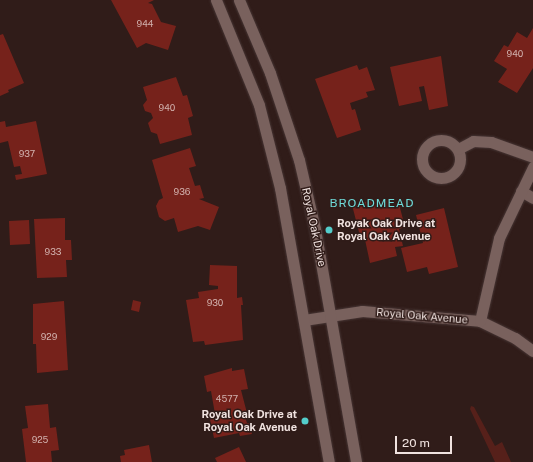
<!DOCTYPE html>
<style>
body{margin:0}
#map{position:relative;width:533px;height:462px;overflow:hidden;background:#301c19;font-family:"Public Sans",sans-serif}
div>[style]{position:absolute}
.green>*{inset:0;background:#56201a}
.building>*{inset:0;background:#76221b}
.roads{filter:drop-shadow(0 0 1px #473635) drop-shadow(0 0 1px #473635)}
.minor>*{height:11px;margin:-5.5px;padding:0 5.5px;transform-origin:5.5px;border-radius:5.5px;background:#79615d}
.minor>.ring{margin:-5.5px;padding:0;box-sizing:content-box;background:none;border:11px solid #79615d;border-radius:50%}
.secondary>*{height:11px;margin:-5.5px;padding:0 5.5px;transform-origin:5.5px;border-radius:5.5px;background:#79615d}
.dots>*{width:11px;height:11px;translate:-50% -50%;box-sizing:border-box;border:2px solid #301c19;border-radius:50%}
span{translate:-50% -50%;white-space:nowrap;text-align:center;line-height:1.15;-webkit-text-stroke:3px #301c19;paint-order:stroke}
.number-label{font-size:9px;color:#d2b2ae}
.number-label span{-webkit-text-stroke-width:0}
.poi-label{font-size:11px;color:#f0e2df;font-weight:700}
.left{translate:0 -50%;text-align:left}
.right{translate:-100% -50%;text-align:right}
.street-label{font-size:11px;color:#f0e2df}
.neighbourhood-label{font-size:12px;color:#6fdbd9;letter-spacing:1px}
.scale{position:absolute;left:395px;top:436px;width:57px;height:18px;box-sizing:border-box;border:2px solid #f0e2df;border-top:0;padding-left:5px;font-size:12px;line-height:14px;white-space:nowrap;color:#f0e2df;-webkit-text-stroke:3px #301c19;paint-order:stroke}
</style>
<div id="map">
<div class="green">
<div style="clip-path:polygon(471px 406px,474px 407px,495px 446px,502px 442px,511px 462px,495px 462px,470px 409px)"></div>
</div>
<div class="building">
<div style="clip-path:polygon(111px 0,154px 0,148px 3px,152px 4px,161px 22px,176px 26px,168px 50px,146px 43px,137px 48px)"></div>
<div style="clip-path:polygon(533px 28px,533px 68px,517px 93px,498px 82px,507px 69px,494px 61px,504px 45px,508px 47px,517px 32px,527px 38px)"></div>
<div style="clip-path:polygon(3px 34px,24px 83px,8px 90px,9px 92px,0 96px,0 35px)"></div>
<div style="clip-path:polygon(441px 56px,448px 106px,429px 110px,424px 86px,419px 87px,422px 101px,399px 106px,390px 67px)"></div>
<div style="clip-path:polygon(357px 65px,359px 70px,367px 67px,375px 90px,366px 92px,368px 97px,350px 103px,352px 110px,355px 109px,361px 130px,337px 138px,315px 79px)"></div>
<div style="clip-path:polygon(176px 77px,183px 96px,187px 95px,193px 116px,188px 118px,192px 135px,160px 144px,157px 134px,151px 132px,148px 123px,153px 118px,151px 113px,145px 111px,143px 105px,147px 100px,143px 87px)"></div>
<div style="clip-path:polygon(5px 121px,6px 127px,36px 121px,47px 174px,16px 180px,15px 175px,22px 174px,20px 166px,14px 167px,8px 141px,0 143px,0 122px)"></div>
<div style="clip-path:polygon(190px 148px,196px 166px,189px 168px,195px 186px,200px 185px,204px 198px,199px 199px,219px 207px,210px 230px,198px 226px,178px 232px,174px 218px,165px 221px,159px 217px,156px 206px,159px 200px,163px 198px,152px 160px)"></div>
<div style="clip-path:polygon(378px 199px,380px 208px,387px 200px,395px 205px,399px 204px,405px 227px,399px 229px,403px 246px,395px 247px,397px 256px,370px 263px,364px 235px,360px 236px,352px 205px)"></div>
<div style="clip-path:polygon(444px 208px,458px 267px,429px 274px,427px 267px,407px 272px,401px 248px,423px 243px,416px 215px)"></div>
<div style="clip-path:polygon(65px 218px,65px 240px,71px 240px,72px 260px,66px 260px,67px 277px,37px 278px,34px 219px)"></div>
<div style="clip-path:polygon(29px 220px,30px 244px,10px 245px,9px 221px)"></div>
<div style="clip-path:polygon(210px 265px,237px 266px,237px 298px,242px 297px,243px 305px,241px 305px,243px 340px,205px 345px,204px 341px,193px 342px,186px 300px,199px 298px,198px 292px,218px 289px,218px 286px,209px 285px)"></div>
<div style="clip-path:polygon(133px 300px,141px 302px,139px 312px,131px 310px)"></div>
<div style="clip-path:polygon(64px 301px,68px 370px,37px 373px,36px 344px,33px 344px,33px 304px)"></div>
<div style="clip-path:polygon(232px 368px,232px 371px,244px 369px,248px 389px,241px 390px,248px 417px,245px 417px,247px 423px,249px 423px,252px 434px,240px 436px,239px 433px,214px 438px,209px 415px,215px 414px,211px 391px,207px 392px,204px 376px)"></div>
<div style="clip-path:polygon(48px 404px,50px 428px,56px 427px,59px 450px,51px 451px,52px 462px,26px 462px,22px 429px,28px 428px,25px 406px)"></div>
<div style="clip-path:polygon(149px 445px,152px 462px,121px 462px,120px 456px,125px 455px,124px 450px)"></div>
<div style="clip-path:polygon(239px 447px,246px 462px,217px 462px,215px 458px)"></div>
</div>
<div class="roads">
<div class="minor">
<div class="ring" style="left:422px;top:140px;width:27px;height:27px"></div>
<div style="left:458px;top:149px;width:17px;rotate:-28deg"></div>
<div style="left:473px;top:141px;width:18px;rotate:3deg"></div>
<div style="left:491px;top:142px;width:45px;rotate:19.7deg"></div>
<div style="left:521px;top:191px;width:14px;rotate:30deg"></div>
<div style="left:304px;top:320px;width:59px;rotate:-8.8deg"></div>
<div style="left:362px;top:311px;width:118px;rotate:4.8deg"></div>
<div style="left:480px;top:321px;width:39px;rotate:26deg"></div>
<div style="left:515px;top:338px;width:22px;rotate:36deg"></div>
<div style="left:480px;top:321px;width:85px;rotate:-77.1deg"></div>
<div style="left:499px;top:238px;width:79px;rotate:-64.4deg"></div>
</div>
<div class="secondary">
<div style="left:216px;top:0;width:113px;rotate:67.7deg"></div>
<div style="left:259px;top:105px;width:86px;rotate:75.8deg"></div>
<div style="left:280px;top:188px;width:278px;rotate:79.9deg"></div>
<div style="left:239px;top:0;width:79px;rotate:67deg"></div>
<div style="left:270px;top:73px;width:92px;rotate:71.6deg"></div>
<div style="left:299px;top:160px;width:71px;rotate:76.9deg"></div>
<div style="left:315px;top:229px;width:237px;rotate:80deg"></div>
</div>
</div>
<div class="dots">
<div style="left:329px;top:230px;background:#53cdcb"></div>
<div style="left:305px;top:421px;background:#53cdcb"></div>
</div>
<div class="number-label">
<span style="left:145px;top:24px">944</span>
<span style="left:515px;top:54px">940</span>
<span style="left:167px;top:108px">940</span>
<span style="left:27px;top:154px">937</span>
<span style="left:182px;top:192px">936</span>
<span style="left:53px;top:252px">933</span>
<span style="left:215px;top:303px">930</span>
<span style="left:49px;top:337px">929</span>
<span style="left:227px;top:399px">4577</span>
<span style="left:40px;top:440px">925</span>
</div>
<div class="poi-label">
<span class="left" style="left:337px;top:230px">Royak Oak Drive at<br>Royal Oak Avenue</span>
<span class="right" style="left:297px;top:421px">Royal Oak Drive at<br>Royal Oak Avenue</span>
</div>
<div class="street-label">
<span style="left:314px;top:227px;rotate:78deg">Royal Oak Drive</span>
<span style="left:422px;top:316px;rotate:5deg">Royal Oak Avenue</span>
</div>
<div class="neighbourhood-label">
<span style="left:372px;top:204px">BROADMEAD</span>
</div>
<div class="scale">20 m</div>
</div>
